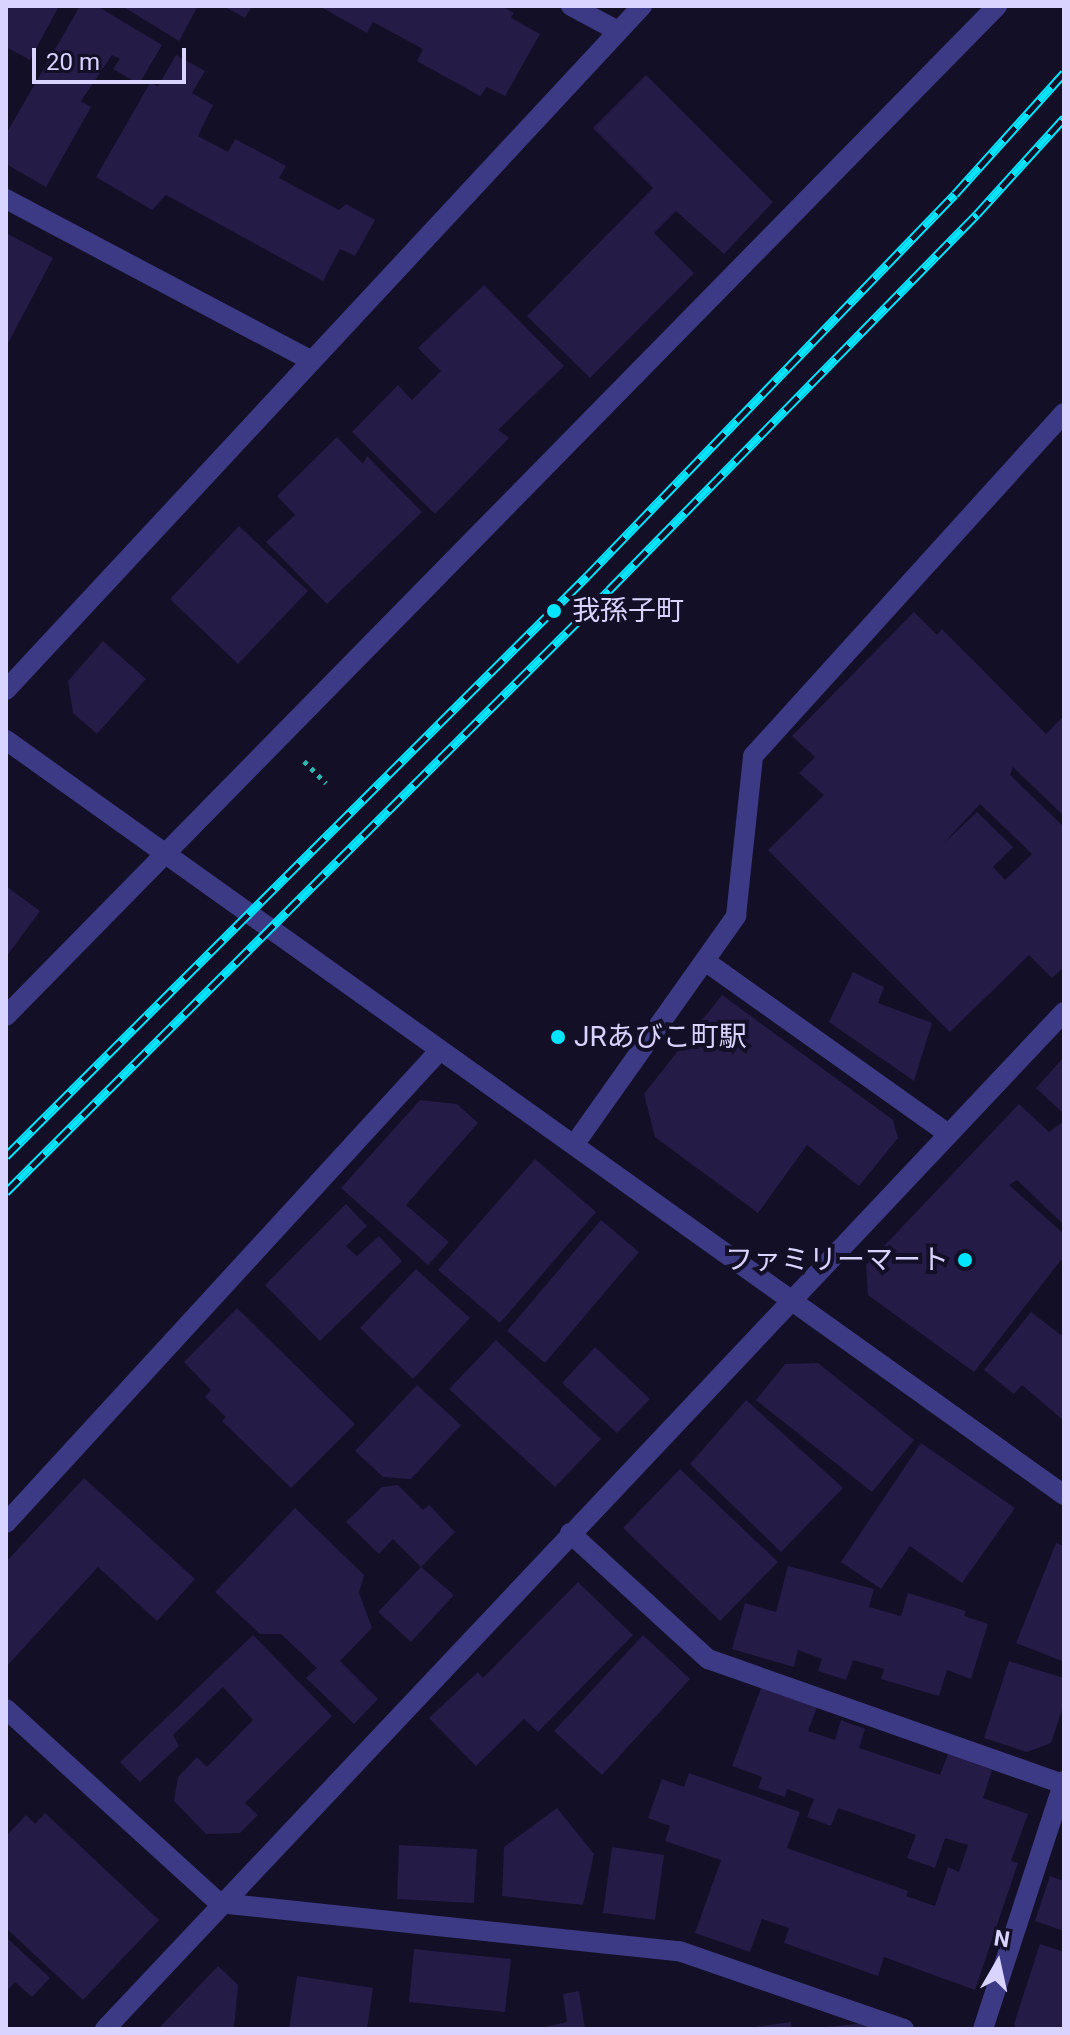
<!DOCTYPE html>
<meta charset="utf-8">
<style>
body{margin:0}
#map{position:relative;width:1070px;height:2035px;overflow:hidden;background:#130f26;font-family:Roboto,"Noto Sans JP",sans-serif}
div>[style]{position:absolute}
.building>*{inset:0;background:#241b47}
.path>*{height:5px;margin-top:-2.5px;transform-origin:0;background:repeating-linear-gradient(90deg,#2fb8b0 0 4px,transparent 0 10px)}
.minor>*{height:20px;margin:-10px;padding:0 10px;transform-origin:10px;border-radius:10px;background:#3d3a85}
.tertiary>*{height:20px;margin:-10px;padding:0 10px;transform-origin:10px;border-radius:10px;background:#3d3a85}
.rail>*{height:9px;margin-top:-4.5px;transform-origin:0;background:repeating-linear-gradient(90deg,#130f26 0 18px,#00e5ff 0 36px);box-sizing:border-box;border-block:2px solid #00e5ff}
.dots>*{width:22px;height:22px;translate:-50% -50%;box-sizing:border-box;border:4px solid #130f26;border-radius:50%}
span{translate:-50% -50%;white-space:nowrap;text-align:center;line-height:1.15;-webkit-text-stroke:8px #130f26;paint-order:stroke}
.poi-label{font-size:28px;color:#d9d4ff}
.left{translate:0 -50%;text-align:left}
.right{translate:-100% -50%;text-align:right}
.frame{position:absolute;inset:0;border:8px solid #d9d4ff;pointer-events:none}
.north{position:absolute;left:958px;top:1923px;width:80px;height:80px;-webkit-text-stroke:6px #130f26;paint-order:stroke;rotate:9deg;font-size:22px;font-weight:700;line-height:32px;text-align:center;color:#d9d4ff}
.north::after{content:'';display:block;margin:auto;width:28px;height:36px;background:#d9d4ff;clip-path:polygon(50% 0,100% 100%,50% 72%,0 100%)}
.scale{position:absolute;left:32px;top:48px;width:154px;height:36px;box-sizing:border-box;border:4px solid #d9d4ff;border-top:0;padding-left:10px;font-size:24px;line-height:28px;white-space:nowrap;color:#d9d4ff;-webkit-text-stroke:6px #130f26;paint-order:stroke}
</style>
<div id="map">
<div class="building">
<div style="clip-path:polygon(6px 6px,59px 6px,30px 60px,6px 47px)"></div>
<div style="clip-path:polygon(80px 6px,97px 6px,162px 45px,139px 84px,113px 69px,120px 59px,112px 55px,81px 101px,91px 107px,46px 187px,6px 164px,6px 134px)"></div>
<div style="clip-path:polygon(122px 6px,198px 6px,179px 41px)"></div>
<div style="clip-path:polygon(223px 6px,252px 6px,245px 18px)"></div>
<div style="clip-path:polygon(319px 6px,502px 6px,514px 13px,511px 18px,540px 34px,505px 96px,487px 87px,480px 96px,417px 61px,423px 49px,373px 22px,367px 33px)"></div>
<div style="clip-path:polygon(176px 55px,205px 71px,192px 93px,213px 105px,198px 136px,228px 152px,235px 139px,286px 166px,279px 178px,339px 210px,346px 204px,375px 220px,355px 256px,340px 249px,323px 281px,166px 195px,152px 210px,96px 177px,150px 83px,158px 86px)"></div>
<div style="clip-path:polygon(646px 75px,773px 202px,724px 254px,676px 211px,654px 233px,694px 273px,590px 378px,527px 316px,653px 188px,593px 128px)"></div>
<div style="clip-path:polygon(6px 233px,53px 258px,6px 347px)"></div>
<div style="clip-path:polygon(484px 285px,564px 366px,498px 430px,509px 438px,435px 514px,352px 432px,398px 385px,412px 400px,441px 371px,418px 348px)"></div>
<div style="clip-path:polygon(337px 437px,363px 464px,367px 456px,422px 512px,327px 604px,266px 542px,295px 515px,277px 496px)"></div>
<div style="clip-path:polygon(239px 526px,308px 591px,238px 664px,170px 599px)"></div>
<div style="clip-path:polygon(evenodd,914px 612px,937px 635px,942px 629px,1046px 734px,1064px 716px,1064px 816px,1013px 767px,1010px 775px,1064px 827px,1064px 967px,1052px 978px,1029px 955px,950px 1032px,768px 850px,824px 795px,799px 773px,815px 757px,792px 736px,914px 612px,980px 804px,1032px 854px,1005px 880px,993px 867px,1013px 847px,977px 812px,943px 844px,980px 804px)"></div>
<div style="clip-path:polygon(103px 641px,146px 679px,97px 734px,73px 713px,68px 681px)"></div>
<div style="clip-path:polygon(6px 886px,40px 911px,6px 957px)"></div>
<div style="clip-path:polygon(853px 972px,884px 987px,878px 1003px,932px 1023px,914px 1081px,829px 1022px)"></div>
<div style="clip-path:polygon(722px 995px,893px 1120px,898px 1138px,859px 1186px,807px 1145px,758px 1213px,655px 1137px,644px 1094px)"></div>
<div style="clip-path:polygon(1064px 1057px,1064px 1114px,1036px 1088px)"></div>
<div style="clip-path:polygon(420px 1100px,457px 1104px,478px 1123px,406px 1205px,449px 1242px,428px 1265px,341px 1188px)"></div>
<div style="clip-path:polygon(1019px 1104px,1049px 1132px,1064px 1121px,1064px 1225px,1017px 1180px,1009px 1185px,1064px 1234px,1064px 1256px,974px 1372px,868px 1295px,866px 1265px)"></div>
<div style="clip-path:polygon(535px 1159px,596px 1212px,500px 1323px,438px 1270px)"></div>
<div style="clip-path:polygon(346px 1204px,367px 1226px,346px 1246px,357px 1256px,379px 1236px,402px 1261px,320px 1341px,265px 1285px)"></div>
<div style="clip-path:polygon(601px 1220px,639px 1252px,545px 1363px,507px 1331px)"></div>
<div style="clip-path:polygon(416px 1269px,470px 1318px,413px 1379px,360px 1328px)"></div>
<div style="clip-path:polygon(237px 1308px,355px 1424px,291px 1488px,222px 1421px,226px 1417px,205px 1397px,211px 1390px,184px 1362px)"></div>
<div style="clip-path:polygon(1031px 1312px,1061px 1335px,1064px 1332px,1064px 1421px,1022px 1385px,1014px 1394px,984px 1370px)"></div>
<div style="clip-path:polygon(496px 1340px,601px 1439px,555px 1487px,449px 1389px)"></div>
<div style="clip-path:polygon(595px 1347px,650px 1399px,617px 1433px,562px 1383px)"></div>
<div style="clip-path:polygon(818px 1363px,914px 1440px,872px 1492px,756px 1400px,785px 1364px)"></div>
<div style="clip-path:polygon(417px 1385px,461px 1425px,411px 1479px,383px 1477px,355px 1451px)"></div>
<div style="clip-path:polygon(746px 1400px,843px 1488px,781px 1552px,690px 1464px)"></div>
<div style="clip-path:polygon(921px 1443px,1015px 1508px,962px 1583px,910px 1546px,881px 1589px,841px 1562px)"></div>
<div style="clip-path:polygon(680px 1469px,778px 1562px,720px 1621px,623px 1528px)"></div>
<div style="clip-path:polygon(84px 1478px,195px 1579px,157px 1621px,98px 1567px,6px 1667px,6px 1562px)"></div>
<div style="clip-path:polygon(398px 1485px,423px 1510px,429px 1505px,455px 1532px,421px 1567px,393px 1539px,379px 1554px,346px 1522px,382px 1487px)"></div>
<div style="clip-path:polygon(295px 1508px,364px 1575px,359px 1593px,372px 1628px,340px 1661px,378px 1699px,354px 1724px,306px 1678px,317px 1668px,281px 1634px,260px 1634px,215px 1592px)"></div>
<div style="clip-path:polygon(1056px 1543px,1064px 1546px,1062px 1661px,1016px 1643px)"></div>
<div style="clip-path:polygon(788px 1566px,874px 1589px,869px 1607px,901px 1616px,908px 1593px,966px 1611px,964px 1616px,988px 1624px,971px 1679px,947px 1670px,939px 1696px,881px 1679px,884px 1669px,853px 1660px,846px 1680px,818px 1671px,822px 1659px,798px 1650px,794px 1667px,732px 1649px,745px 1603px,776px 1612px)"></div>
<div style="clip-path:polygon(421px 1567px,454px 1595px,411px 1642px,378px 1612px)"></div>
<div style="clip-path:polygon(578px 1582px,633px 1635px,538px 1732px,524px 1719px,476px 1766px,429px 1718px,478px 1672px,483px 1678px)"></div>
<div style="clip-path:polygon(253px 1635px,332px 1716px,245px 1803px,258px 1815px,240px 1833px,206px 1834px,174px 1801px,178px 1777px,197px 1757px,207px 1767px,253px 1720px,223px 1687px,173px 1735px,179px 1746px,140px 1782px,120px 1762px)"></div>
<div style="clip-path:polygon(643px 1635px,690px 1679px,602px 1775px,554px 1731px)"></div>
<div style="clip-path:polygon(1009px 1661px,1064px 1678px,1064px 1704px,1051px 1743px,1027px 1752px,984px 1738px)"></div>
<div style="clip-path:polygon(761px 1688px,817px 1707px,808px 1731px,835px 1740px,841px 1720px,865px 1729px,859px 1748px,940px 1775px,948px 1754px,992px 1770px,983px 1798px,1028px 1814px,1011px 1861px,1018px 1863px,975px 1990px,884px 1957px,878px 1976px,784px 1943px,789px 1928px,762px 1919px,750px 1952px,695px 1933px,721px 1860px,665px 1841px,670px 1826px,648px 1818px,662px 1779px,684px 1787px,689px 1773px,800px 1812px,787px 1848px,908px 1891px,906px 1896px,935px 1906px,948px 1867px,959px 1872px,968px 1845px,945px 1838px,935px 1868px,907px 1858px,916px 1835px,838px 1808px,831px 1826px,807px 1817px,814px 1799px,787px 1789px,785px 1797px,758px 1788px,762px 1777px,732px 1766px)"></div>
<div style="clip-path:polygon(557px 1808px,594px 1854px,583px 1905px,502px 1896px,504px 1847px)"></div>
<div style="clip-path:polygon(45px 1813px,159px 1920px,83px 2000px,6px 1928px,6px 1836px,26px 1815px,35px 1824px)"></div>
<div style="clip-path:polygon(399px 1845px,477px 1849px,474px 1903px,397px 1899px)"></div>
<div style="clip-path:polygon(612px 1847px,664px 1855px,655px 1920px,603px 1913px)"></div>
<div style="clip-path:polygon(1050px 1876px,1064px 1881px,1064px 1931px,1035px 1921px)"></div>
<div style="clip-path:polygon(6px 1937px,50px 1978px,32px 1997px,15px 1982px,6px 1992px)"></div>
<div style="clip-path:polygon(1040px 1944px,1064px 1952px,1064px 2029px,1016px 2029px,1014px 2024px)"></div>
<div style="clip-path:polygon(414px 1949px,511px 1959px,505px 2012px,409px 2002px)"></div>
<div style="clip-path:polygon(218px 1966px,238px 1985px,234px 2029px,158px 2029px)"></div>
<div style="clip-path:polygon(297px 1976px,373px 1988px,367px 2029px,289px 2029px)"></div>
<div style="clip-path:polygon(579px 1991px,585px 2029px,536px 2029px,567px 2022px,563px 1994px)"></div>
<div style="clip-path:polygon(791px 2022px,792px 2029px,756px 2029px,755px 2027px)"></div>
<div style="clip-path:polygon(875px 2022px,876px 2029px,827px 2029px,827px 2027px)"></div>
</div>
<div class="path">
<div style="left:304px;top:761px;width:31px;rotate:45deg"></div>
</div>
<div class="minor">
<div style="left:571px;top:6px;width:53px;rotate:28deg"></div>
<div style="left:6px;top:199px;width:346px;rotate:27.9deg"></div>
<div style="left:705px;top:961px;width:298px;rotate:35.4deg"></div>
<div style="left:6px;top:1016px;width:1415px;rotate:-45.54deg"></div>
<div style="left:574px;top:1145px;width:281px;rotate:-54.7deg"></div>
<div style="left:736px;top:916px;width:161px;rotate:-83.9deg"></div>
<div style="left:753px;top:756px;width:463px;rotate:-47.8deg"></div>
<div style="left:6px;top:1523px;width:642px;rotate:-47.46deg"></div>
<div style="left:570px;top:1533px;width:187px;rotate:42.4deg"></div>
<div style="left:708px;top:1659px;width:376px;rotate:19.4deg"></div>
<div style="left:6px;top:1709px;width:288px;rotate:42.3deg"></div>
<div style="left:219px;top:1903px;width:462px;rotate:6deg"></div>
<div style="left:679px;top:1951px;width:238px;rotate:19.1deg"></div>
<div style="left:105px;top:2029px;width:1398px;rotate:-46.68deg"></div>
<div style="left:983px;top:2029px;width:261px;rotate:-71.9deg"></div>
</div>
<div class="tertiary">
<div style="left:6px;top:690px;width:934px;rotate:-47.08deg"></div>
<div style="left:6px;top:740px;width:1300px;rotate:35.51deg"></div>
</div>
<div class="rail">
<div style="left:6px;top:1156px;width:821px;rotate:-44.95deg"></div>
<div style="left:587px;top:576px;width:530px;rotate:-46.07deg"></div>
<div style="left:955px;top:194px;width:163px;rotate:-48deg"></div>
<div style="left:6px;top:1192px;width:852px;rotate:-44.95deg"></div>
<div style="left:609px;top:590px;width:526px;rotate:-45.62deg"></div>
<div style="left:977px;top:214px;width:130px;rotate:-47.8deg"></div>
</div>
<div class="dots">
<div style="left:554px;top:611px;background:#00e5ff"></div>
<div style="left:558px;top:1037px;background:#00e5ff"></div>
<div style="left:965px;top:1260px;background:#00e5ff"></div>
</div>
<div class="poi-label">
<span class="left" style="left:572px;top:611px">我孫子町</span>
<span class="left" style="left:574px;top:1037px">JRあびこ町駅</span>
<span class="right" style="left:949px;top:1260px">ファミリーマート</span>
</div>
<div class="frame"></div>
<div class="north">N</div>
<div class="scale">20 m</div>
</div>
